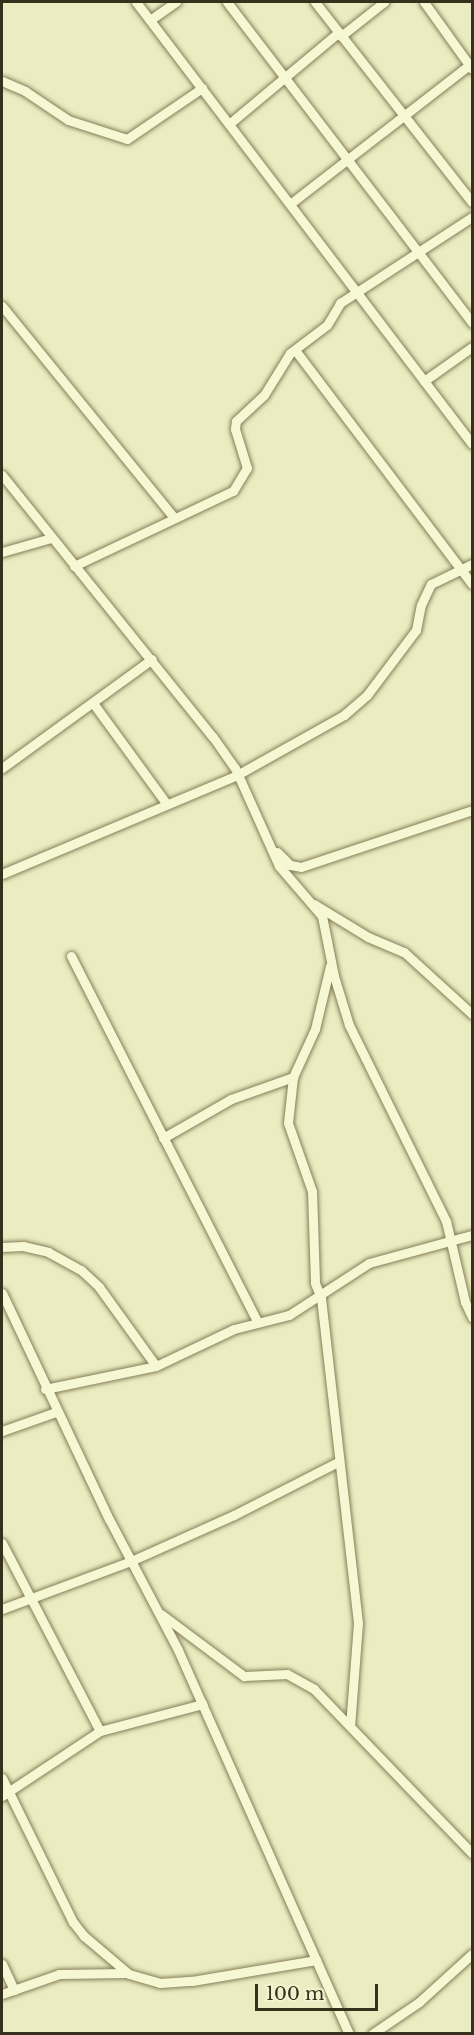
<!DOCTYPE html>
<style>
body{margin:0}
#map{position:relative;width:474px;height:2035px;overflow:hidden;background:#ebecc1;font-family:"Libre Baskerville",serif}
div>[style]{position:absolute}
.roads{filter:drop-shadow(0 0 2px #857f59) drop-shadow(0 0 2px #857f59)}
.minor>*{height:9px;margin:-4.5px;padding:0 4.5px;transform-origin:4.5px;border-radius:4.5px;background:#f6f8d3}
span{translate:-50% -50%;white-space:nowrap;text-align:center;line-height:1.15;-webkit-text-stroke:4.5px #f2f4d0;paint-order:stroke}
.frame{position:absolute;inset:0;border:3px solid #35311d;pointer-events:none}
.scale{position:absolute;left:255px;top:1984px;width:123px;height:27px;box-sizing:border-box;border:3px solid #35311d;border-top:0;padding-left:8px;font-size:18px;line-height:21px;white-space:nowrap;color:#35311d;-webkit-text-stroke:4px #f2f4d0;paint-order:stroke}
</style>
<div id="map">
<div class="roads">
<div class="minor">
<div style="left:136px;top:2px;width:555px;rotate:52.76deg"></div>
<div style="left:227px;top:2px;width:404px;rotate:52.6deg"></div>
<div style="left:315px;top:2px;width:254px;rotate:51.9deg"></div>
<div style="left:424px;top:2px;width:82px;rotate:54.4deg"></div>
<div style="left:150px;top:20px;width:32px;rotate:-35deg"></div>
<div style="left:341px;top:36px;width:55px;rotate:-38.3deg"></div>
<div style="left:2px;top:81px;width:25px;rotate:23deg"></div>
<div style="left:25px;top:91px;width:52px;rotate:34deg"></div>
<div style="left:68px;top:120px;width:62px;rotate:17.9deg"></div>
<div style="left:127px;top:139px;width:91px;rotate:-34.2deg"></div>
<div style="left:229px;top:124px;width:143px;rotate:-39.9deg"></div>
<div style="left:290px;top:204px;width:230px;rotate:-37.8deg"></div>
<div style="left:2px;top:306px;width:273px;rotate:50.9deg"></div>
<div style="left:295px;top:350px;width:293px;rotate:52.9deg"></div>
<div style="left:424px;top:381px;width:59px;rotate:-35.3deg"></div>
<div style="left:2px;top:475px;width:336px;rotate:51.2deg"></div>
<div style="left:213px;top:737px;width:38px;rotate:55deg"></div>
<div style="left:235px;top:768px;width:107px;rotate:65.8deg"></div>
<div style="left:279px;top:866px;width:66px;rotate:49.3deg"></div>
<div style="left:322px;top:916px;width:61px;rotate:78.7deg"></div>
<div style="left:334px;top:976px;width:51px;rotate:73deg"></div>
<div style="left:349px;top:1025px;width:219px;rotate:63.7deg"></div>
<div style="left:446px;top:1221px;width:83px;rotate:76.8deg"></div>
<div style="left:465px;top:1302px;width:17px;rotate:65deg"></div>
<div style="left:2px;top:552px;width:51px;rotate:-15.9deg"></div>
<div style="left:74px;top:566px;width:176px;rotate:-25.3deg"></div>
<div style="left:233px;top:491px;width:27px;rotate:-59deg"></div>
<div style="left:247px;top:468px;width:41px;rotate:-107.1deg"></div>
<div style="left:235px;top:429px;width:8px;rotate:-83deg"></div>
<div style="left:236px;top:421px;width:38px;rotate:-43deg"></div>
<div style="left:264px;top:395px;width:49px;rotate:-58.2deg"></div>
<div style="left:290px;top:353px;width:46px;rotate:-37.1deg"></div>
<div style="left:327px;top:325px;width:26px;rotate:-59deg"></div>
<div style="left:340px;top:303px;width:158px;rotate:-33.1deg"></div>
<div style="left:93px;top:703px;width:124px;rotate:53.9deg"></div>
<div style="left:2px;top:768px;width:185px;rotate:-36deg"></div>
<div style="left:277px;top:852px;width:18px;rotate:45deg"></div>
<div style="left:290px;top:865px;width:11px;rotate:10deg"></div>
<div style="left:301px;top:867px;width:180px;rotate:-18.4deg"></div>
<div style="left:2px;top:874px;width:255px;rotate:-22.8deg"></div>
<div style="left:237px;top:775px;width:123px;rotate:-29.3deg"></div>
<div style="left:344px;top:715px;width:30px;rotate:-41deg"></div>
<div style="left:367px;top:695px;width:81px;rotate:-53deg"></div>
<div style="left:416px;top:630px;width:25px;rotate:-79deg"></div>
<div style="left:421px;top:605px;width:23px;rotate:-65deg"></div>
<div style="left:431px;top:584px;width:46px;rotate:-26deg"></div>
<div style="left:314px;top:904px;width:63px;rotate:31.4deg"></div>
<div style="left:368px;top:937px;width:39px;rotate:23deg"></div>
<div style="left:404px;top:952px;width:92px;rotate:42.4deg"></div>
<div style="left:71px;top:956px;width:410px;rotate:63deg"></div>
<div style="left:330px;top:966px;width:65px;rotate:103.4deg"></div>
<div style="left:315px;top:1029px;width:53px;rotate:114.6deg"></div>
<div style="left:293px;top:1077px;width:46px;rotate:96.2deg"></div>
<div style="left:288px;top:1123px;width:72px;rotate:70.6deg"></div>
<div style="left:312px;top:1191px;width:92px;rotate:88.1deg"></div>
<div style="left:315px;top:1283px;width:16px;rotate:68deg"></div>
<div style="left:321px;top:1298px;width:327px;rotate:83.5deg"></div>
<div style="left:358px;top:1623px;width:103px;rotate:94.4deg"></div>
<div style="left:163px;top:1138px;width:78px;rotate:-29.8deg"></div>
<div style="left:231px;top:1099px;width:66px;rotate:-19.5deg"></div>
<div style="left:2px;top:1247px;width:21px;rotate:-3deg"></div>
<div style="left:23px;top:1246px;width:26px;rotate:13deg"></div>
<div style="left:48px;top:1252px;width:38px;rotate:29deg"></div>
<div style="left:81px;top:1270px;width:25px;rotate:43deg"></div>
<div style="left:99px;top:1287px;width:97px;rotate:54.2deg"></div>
<div style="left:2px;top:1293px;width:250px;rotate:64.7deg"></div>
<div style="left:109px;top:1519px;width:148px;rotate:62.2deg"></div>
<div style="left:178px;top:1650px;width:420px;rotate:66deg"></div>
<div style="left:45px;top:1389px;width:113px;rotate:-11.7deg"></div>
<div style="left:156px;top:1366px;width:86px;rotate:-25.4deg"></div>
<div style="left:234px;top:1329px;width:57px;rotate:-14.3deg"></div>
<div style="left:289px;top:1315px;width:95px;rotate:-33deg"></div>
<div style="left:369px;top:1263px;width:107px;rotate:-15.2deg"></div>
<div style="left:2px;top:1431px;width:57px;rotate:-19.4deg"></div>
<div style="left:2px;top:1543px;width:212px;rotate:62.5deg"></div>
<div style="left:2px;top:1609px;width:138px;rotate:-20.4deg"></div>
<div style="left:131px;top:1561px;width:113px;rotate:-24.1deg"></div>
<div style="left:234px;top:1515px;width:117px;rotate:-27deg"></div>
<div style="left:161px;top:1614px;width:104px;rotate:36.8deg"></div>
<div style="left:244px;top:1676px;width:43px;rotate:-2.7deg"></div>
<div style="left:287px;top:1674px;width:31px;rotate:29deg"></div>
<div style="left:314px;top:1689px;width:228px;rotate:46.1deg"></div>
<div style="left:2px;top:1778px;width:161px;rotate:63.8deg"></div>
<div style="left:73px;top:1922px;width:18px;rotate:52deg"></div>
<div style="left:84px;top:1936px;width:59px;rotate:40.2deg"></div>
<div style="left:129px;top:1974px;width:32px;rotate:16deg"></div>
<div style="left:160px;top:1983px;width:32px;rotate:-4deg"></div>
<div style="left:192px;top:1981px;width:126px;rotate:-9.6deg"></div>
<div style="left:2px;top:1796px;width:118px;rotate:-33.6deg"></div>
<div style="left:100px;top:1731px;width:106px;rotate:-14.7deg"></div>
<div style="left:2px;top:1964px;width:29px;rotate:65deg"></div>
<div style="left:2px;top:1994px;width:60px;rotate:-19.3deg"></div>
<div style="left:59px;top:1974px;width:68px;rotate:-0.8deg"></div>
<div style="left:372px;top:2034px;width:57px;rotate:-34.2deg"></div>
<div style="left:419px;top:2002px;width:72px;rotate:-42.2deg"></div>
</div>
</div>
<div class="frame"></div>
<div class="scale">100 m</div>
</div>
